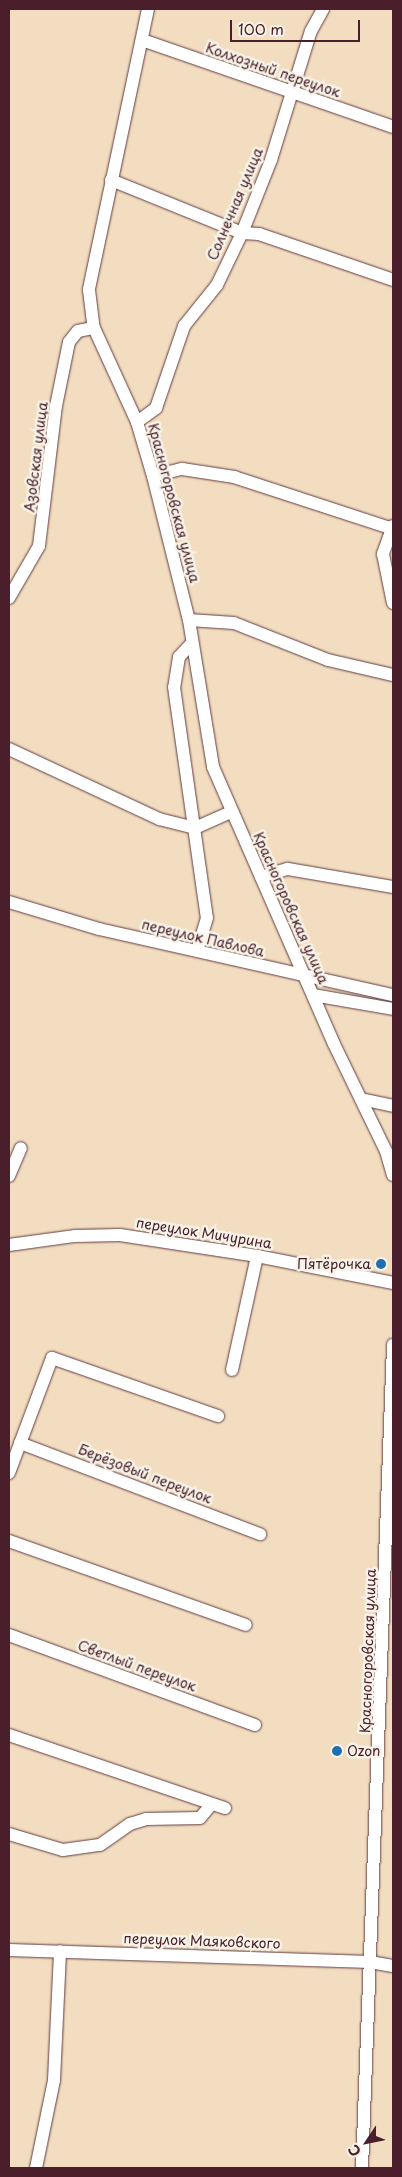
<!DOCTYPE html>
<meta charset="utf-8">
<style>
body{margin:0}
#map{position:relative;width:402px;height:2177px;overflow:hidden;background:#f3ddc0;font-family:"Playpen Sans",sans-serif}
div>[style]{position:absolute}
.roads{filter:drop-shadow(0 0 1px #633c41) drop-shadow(0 0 1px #633c41)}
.minor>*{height:12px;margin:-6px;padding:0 6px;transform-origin:6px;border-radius:6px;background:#fff}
.dots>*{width:14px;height:14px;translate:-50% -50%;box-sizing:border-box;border:2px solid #f7f3e8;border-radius:50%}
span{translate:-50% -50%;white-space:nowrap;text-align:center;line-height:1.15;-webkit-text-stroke:5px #f7f3e8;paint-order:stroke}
.street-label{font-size:14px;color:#4a1f2b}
.poi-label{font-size:14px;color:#4a1f2b}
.right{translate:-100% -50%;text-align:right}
.left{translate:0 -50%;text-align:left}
.frame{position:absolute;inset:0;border:10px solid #4a1f2b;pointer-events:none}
.north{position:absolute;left:342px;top:2117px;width:50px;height:50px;-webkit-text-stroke:4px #f7f3e8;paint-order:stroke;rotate:236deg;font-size:14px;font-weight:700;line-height:20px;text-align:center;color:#4a1f2b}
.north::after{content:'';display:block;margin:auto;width:18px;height:22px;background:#4a1f2b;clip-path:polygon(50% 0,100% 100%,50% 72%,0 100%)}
.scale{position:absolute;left:230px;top:20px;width:130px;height:22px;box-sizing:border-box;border:2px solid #4a1f2b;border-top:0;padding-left:6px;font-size:15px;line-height:18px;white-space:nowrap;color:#4a1f2b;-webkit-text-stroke:4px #f7f3e8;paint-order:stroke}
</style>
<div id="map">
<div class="roads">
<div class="minor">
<div style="left:148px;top:9px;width:287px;rotate:101.9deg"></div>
<div style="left:89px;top:290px;width:38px;rotate:83deg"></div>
<div style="left:94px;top:328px;width:103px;rotate:65.4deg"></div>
<div style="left:137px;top:422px;width:56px;rotate:73.5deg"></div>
<div style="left:153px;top:476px;width:148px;rotate:76deg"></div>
<div style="left:189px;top:620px;width:149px;rotate:80.7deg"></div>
<div style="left:213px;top:767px;width:302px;rotate:66.4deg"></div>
<div style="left:334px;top:1044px;width:119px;rotate:64.1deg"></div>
<div style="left:386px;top:1151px;width:25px;rotate:74deg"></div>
<div style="left:142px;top:40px;width:266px;rotate:19.1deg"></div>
<div style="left:111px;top:180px;width:141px;rotate:22deg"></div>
<div style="left:242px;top:233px;width:17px;rotate:3deg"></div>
<div style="left:259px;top:234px;width:142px;rotate:18.9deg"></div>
<div style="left:137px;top:422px;width:24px;rotate:-36deg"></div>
<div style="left:156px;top:408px;width:87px;rotate:-71.1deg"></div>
<div style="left:184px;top:326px;width:53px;rotate:-51.2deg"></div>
<div style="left:217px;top:285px;width:58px;rotate:-64.3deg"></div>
<div style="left:242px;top:233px;width:79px;rotate:-68.3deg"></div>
<div style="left:271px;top:160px;width:135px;rotate:-72.8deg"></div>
<div style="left:311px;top:31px;width:25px;rotate:-61deg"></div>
<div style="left:153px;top:476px;width:30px;rotate:-14deg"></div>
<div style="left:182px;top:469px;width:53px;rotate:8.7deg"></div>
<div style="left:234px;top:477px;width:167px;rotate:18.1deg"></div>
<div style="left:393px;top:526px;width:30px;rotate:110deg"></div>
<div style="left:383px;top:554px;width:50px;rotate:78.5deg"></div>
<div style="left:9px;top:598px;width:60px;rotate:-60deg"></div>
<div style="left:39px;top:546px;width:141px;rotate:-83.1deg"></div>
<div style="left:56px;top:406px;width:65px;rotate:-78.5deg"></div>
<div style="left:69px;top:342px;width:14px;rotate:-51deg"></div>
<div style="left:78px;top:331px;width:16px;rotate:-11deg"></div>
<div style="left:189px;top:620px;width:45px;rotate:3.8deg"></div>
<div style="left:234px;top:623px;width:101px;rotate:21.5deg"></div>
<div style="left:328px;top:660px;width:67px;rotate:13deg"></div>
<div style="left:192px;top:643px;width:19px;rotate:133deg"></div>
<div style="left:179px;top:657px;width:30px;rotate:99deg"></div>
<div style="left:174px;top:687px;width:233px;rotate:81.9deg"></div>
<div style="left:207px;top:918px;width:34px;rotate:107deg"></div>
<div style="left:9px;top:749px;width:166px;rotate:25deg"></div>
<div style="left:159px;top:819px;width:37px;rotate:14deg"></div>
<div style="left:195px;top:828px;width:39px;rotate:-24deg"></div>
<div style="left:261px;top:877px;width:28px;rotate:-17deg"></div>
<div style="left:288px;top:869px;width:107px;rotate:9.7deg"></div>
<div style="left:9px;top:902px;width:94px;rotate:16.7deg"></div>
<div style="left:99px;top:929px;width:301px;rotate:12.7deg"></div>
<div style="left:313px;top:995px;width:81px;rotate:9.9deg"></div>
<div style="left:361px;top:1099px;width:33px;rotate:12deg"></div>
<div style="left:9px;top:1176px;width:30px;rotate:-67deg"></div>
<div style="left:9px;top:1245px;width:67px;rotate:-7.8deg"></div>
<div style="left:75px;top:1236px;width:45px;rotate:-1.3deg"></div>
<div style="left:120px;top:1235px;width:139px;rotate:8.7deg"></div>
<div style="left:257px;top:1256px;width:139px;rotate:11.2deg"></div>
<div style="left:232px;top:1370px;width:117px;rotate:-77.6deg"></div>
<div style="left:20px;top:1443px;width:257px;rotate:20.8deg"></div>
<div style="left:9px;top:1473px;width:123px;rotate:-69.5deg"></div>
<div style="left:52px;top:1358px;width:176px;rotate:19.3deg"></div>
<div style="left:9px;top:1541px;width:251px;rotate:19.5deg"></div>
<div style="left:9px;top:1635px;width:262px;rotate:20.1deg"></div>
<div style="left:9px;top:1735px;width:228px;rotate:18.7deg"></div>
<div style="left:9px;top:1834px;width:56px;rotate:16.5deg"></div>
<div style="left:63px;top:1850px;width:37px;rotate:-8deg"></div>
<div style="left:100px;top:1845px;width:37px;rotate:-35deg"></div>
<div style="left:130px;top:1824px;width:17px;rotate:-17deg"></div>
<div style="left:146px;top:1819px;width:54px;rotate:-1.1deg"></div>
<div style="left:200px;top:1818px;width:16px;rotate:-50deg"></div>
<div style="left:9px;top:1950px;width:361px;rotate:1.9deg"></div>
<div style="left:370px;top:1962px;width:23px;rotate:10deg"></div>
<div style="left:36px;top:2168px;width:90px;rotate:-78.4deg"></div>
<div style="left:54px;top:2080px;width:129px;rotate:-87.3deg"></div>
<div style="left:362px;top:2168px;width:824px;rotate:-87.84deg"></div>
</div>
</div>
<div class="dots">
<div style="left:381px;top:1264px;background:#1f6fb2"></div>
<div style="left:337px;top:1751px;background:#1f6fb2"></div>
</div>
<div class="street-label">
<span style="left:273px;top:70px;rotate:19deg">Колхозный переулок</span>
<span style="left:235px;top:204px;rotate:-67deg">Солнечная улица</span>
<span style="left:36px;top:457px;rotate:-83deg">Азовская улица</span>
<span style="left:174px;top:503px;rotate:75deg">Красногоровская улица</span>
<span style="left:291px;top:908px;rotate:66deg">Красногоровская улица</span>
<span style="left:203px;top:938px;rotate:13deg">переулок Павлова</span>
<span style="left:204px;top:1233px;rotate:9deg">переулок Мичурина</span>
<span style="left:145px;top:1474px;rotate:21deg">Берёзовый переулок</span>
<span style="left:368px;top:1651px;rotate:-88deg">Красногоровская улица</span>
<span style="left:137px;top:1666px;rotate:20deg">Светлый переулок</span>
<span style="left:202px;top:1941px;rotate:2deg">переулок Маяковского</span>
</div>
<div class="poi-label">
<span class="right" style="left:371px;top:1264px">Пятёрочка</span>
<span class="left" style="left:347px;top:1751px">Ozon</span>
</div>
<div class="frame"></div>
<div class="north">С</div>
<div class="scale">100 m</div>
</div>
